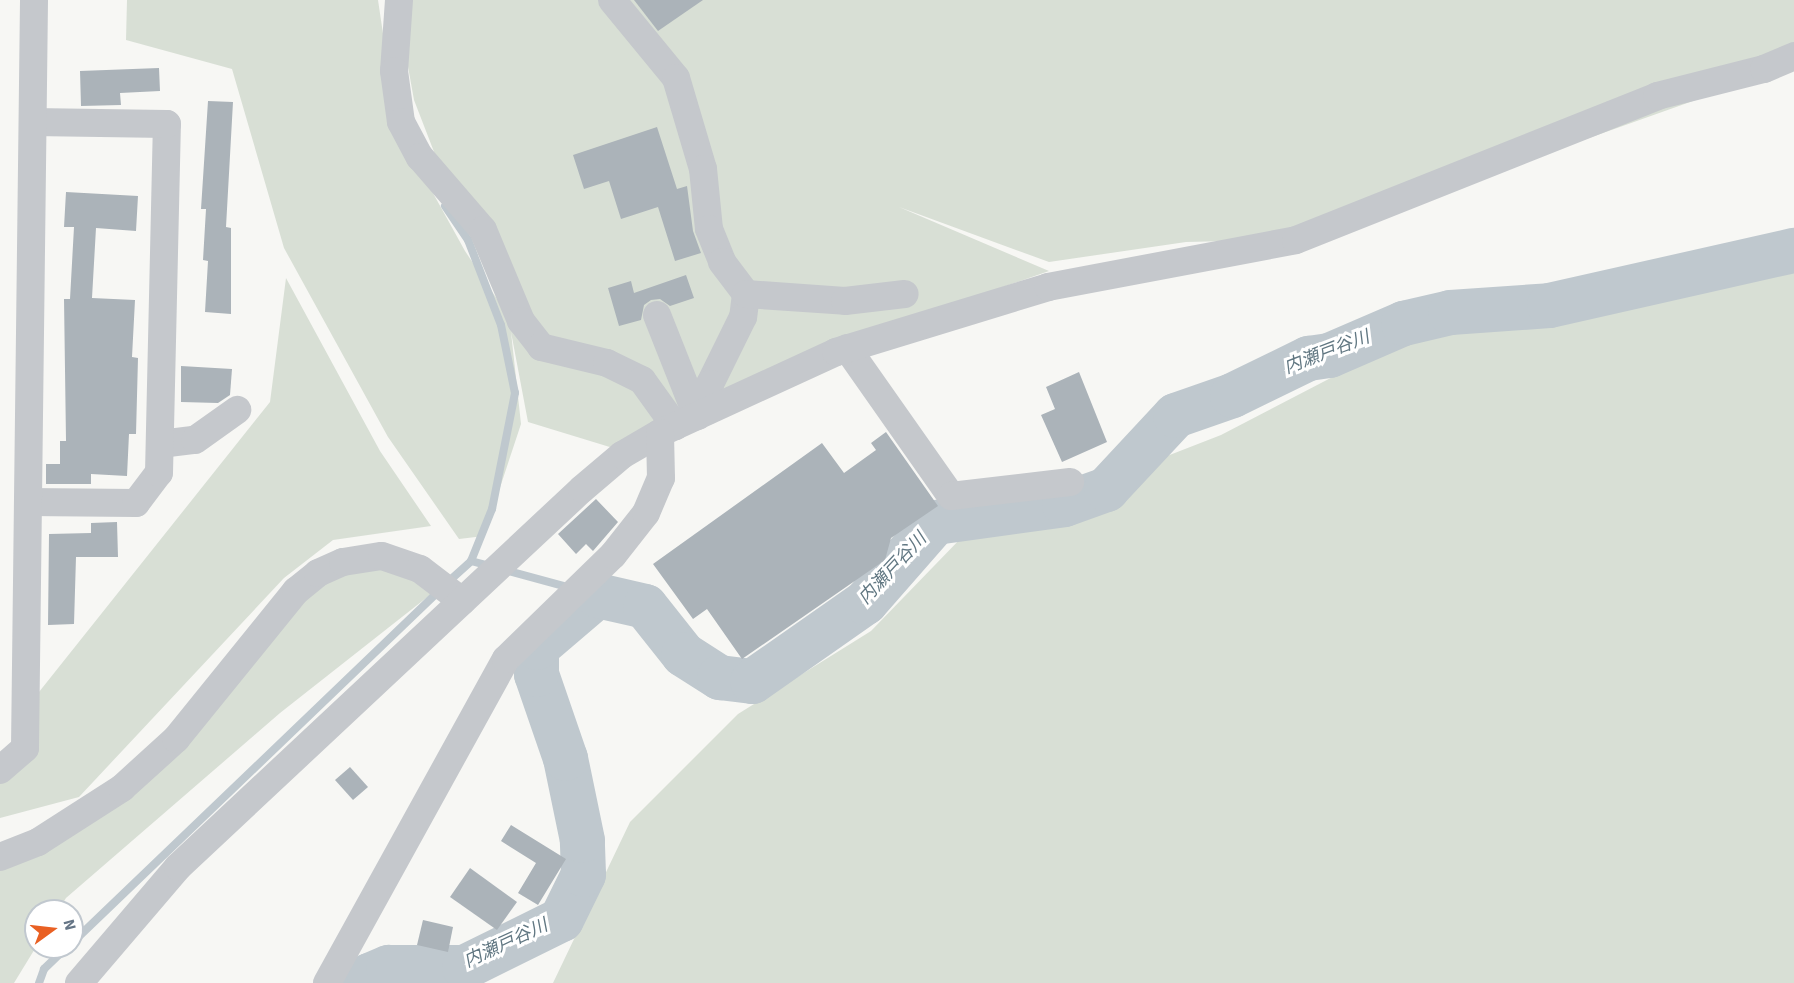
<!DOCTYPE html>
<meta charset="utf-8">
<style>
body{margin:0}
#map{position:relative;width:1794px;height:983px;overflow:hidden;background:#f7f7f4;font-family:"Source Sans 3","Noto Sans JP",sans-serif}
div>[style]{position:absolute}
.green>*{inset:0;background:#d8dfd5}
.stream>*{height:8px;margin:-4px;padding:0 4px;transform-origin:4px;border-radius:4px;background:#bfc8ce}
.river>*{height:45px;margin:-22.5px;padding:0 22.5px;transform-origin:22.5px;border-radius:22.5px;background:#bfc8ce}
.building>*{inset:0;background:#abb3b9}
.minor>*{height:28px;margin:-14px;padding:0 14px;transform-origin:14px;border-radius:14px;background:#c5c8cc}
span{translate:-50% -50%;white-space:nowrap;text-align:center;line-height:1.15;-webkit-text-stroke:6px #fff;paint-order:stroke}
.water-label{font-size:18px;color:#617782;font-style:italic}
.north{position:absolute;left:24px;top:899px;width:60px;height:60px;box-sizing:border-box;background:#fff;border:2px solid #c1c8cf;border-radius:50%;rotate:75deg;font-size:16px;font-weight:700;line-height:24px;text-align:center;color:#657586}
.north::after{content:'';display:block;margin:auto;width:21px;height:27px;background:#e96023;clip-path:polygon(50% 0,100% 100%,50% 72%,0 100%)}
</style>
<div id="map">
<div class="green">
<div style="clip-path:polygon(127px 0,378px 0,397px 128px,465px 251px,507px 314px,453px 201px,414px 100px,396px 0,1794px 0,1794px 65px,1530px 159px,1277px 240px,1186px 242px,1049px 262px,899px 207px,1049px 271px,885px 328px,613px 448px,528px 422px,511px 332px,521px 424px,484px 536px,459px 539px,388px 437px,284px 248px,232px 69px,126px 40px)"></div>
<div style="clip-path:polygon(1794px 259px,1794px 983px,553px 983px,630px 822px,738px 714px,871px 631px,964px 535px,1221px 435px,1425px 329px)"></div>
<div style="clip-path:polygon(286px 278px,380px 451px,431px 526px,333px 540px,284px 578px,79px 797px,0 818px,0 772px,35px 697px,270px 402px)"></div>
<div style="clip-path:polygon(376px 564px,435px 591px,280px 713px,66px 898px,58px 911px,36px 911px,36px 947px,14px 983px,0 983px,0 853px,99px 804px,318px 573px)"></div>
</div>
<div class="stream">
<div style="left:445px;top:206px;width:41px;rotate:55.9deg"></div>
<div style="left:468px;top:240px;width:91px;rotate:68.8deg"></div>
<div style="left:501px;top:325px;width:69px;rotate:78.4deg"></div>
<div style="left:515px;top:393px;width:118px;rotate:101.2deg"></div>
<div style="left:492px;top:509px;width:56px;rotate:112deg"></div>
<div style="left:471px;top:561px;width:20px;rotate:15deg"></div>
<div style="left:505px;top:570px;width:68px;rotate:15.3deg"></div>
<div style="left:448px;top:582px;width:31px;rotate:-42deg"></div>
<div style="left:72px;top:943px;width:509px;rotate:-43.8deg"></div>
<div style="left:39px;top:983px;width:15px;rotate:-70deg"></div>
<div style="left:44px;top:969px;width:32px;rotate:-44deg"></div>
</div>
<div class="river">
<div style="left:360px;top:983px;width:12px;rotate:-42deg"></div>
<div style="left:369px;top:975px;width:21px;rotate:-23deg"></div>
<div style="left:388px;top:967px;width:76px"></div>
<div style="left:464px;top:967px;width:108px;rotate:-26.3deg"></div>
<div style="left:561px;top:919px;width:50px;rotate:-63.9deg"></div>
<div style="left:583px;top:874px;width:34px;rotate:-92deg"></div>
<div style="left:582px;top:840px;width:84px;rotate:-101.7deg"></div>
<div style="left:565px;top:758px;width:89px;rotate:-109deg"></div>
<div style="left:536px;top:674px;width:27px;rotate:-90deg"></div>
<div style="left:536px;top:647px;width:80px;rotate:-40.4deg"></div>
<div style="left:597px;top:595px;width:49px;rotate:12.9deg"></div>
<div style="left:645px;top:606px;width:61px;rotate:51.6deg"></div>
<div style="left:683px;top:654px;width:43px;rotate:32.6deg"></div>
<div style="left:719px;top:677px;width:33px;rotate:7deg"></div>
<div style="left:752px;top:681px;width:138px;rotate:-35deg"></div>
<div style="left:865px;top:602px;width:106px;rotate:-48.8deg"></div>
<div style="left:935px;top:522px;width:130px;rotate:-7.9deg"></div>
<div style="left:1064px;top:504px;width:45px;rotate:-19.7deg"></div>
<div style="left:1106px;top:489px;width:101px;rotate:-47deg"></div>
<div style="left:1175px;top:415px;width:60px;rotate:-19.3deg"></div>
<div style="left:1232px;top:395px;width:85px;rotate:-26deg"></div>
<div style="left:1308px;top:358px;width:21px;rotate:-8deg"></div>
<div style="left:1329px;top:355px;width:81px;rotate:-23.4deg"></div>
<div style="left:1403px;top:323px;width:48px;rotate:-13.2deg"></div>
<div style="left:1450px;top:312px;width:99px;rotate:-4deg"></div>
<div style="left:1549px;top:305px;width:251px;rotate:-12.7deg"></div>
</div>
<div class="building">
<div style="clip-path:polygon(634px 0,703px 0,658px 31px)"></div>
<div style="clip-path:polygon(159px 68px,160px 91px,120px 93px,121px 105px,81px 106px,80px 71px)"></div>
<div style="clip-path:polygon(208px 101px,233px 102px,226px 227px,231px 228px,231px 314px,205px 312px,208px 261px,203px 260px,206px 209px,201px 209px)"></div>
<div style="clip-path:polygon(657px 127px,677px 189px,687px 186px,693px 231px,701px 253px,675px 261px,658px 207px,621px 219px,609px 181px,584px 189px,573px 155px)"></div>
<div style="clip-path:polygon(66px 192px,138px 196px,136px 231px,96px 228px,92px 298px,135px 300px,132px 357px,138px 358px,136px 434px,129px 434px,127px 476px,91px 474px,91px 484px,46px 484px,46px 464px,60px 464px,60px 441px,66px 441px,64px 299px,70px 299px,74px 227px,64px 227px)"></div>
<div style="clip-path:polygon(686px 275px,694px 298px,670px 306px,660px 299px,651px 300px,644px 305px,641px 320px,619px 326px,608px 288px,631px 281px,634px 293px)"></div>
<div style="clip-path:polygon(181px 366px,232px 369px,230px 395px,218px 403px,181px 402px)"></div>
<div style="clip-path:polygon(1079px 372px,1107px 442px,1062px 462px,1041px 415px,1055px 409px,1046px 387px)"></div>
<div style="clip-path:polygon(886px 432px,938px 506px,891px 538px,885px 560px,742px 659px,707px 609px,693px 619px,653px 564px,822px 443px,844px 473px,876px 450px,871px 443px)"></div>
<div style="clip-path:polygon(596px 499px,618px 522px,593px 551px,586px 544px,576px 554px,558px 534px)"></div>
<div style="clip-path:polygon(117px 522px,118px 557px,76px 557px,74px 624px,48px 625px,49px 534px,91px 533px,91px 523px)"></div>
<div style="clip-path:polygon(350px 767px,368px 787px,353px 800px,335px 780px)"></div>
<div style="clip-path:polygon(511px 825px,566px 859px,538px 905px,518px 893px,536px 863px,501px 841px)"></div>
<div style="clip-path:polygon(470px 868px,517px 902px,497px 930px,450px 897px)"></div>
<div style="clip-path:polygon(423px 920px,453px 927px,448px 952px,417px 945px)"></div>
</div>
<div class="minor">
<div style="left:399px;top:0;width:71px;rotate:94deg"></div>
<div style="left:394px;top:71px;width:51px;rotate:82.2deg"></div>
<div style="left:401px;top:122px;width:40px;rotate:62deg"></div>
<div style="left:420px;top:157px;width:96px;rotate:49.2deg"></div>
<div style="left:483px;top:230px;width:99px;rotate:67.3deg"></div>
<div style="left:521px;top:321px;width:33px;rotate:52deg"></div>
<div style="left:541px;top:347px;width:68px;rotate:13.6deg"></div>
<div style="left:607px;top:363px;width:39px;rotate:26deg"></div>
<div style="left:642px;top:380px;width:57px;rotate:54.3deg"></div>
<div style="left:612px;top:0;width:101px;rotate:50.6deg"></div>
<div style="left:676px;top:78px;width:95px;rotate:73.5deg"></div>
<div style="left:703px;top:169px;width:60px;rotate:84.3deg"></div>
<div style="left:709px;top:229px;width:35px;rotate:68deg"></div>
<div style="left:722px;top:262px;width:40px;rotate:53deg"></div>
<div style="left:746px;top:294px;width:23px;rotate:97deg"></div>
<div style="left:743px;top:317px;width:75px;rotate:116.2deg"></div>
<div style="left:710px;top:384px;width:27px;rotate:96deg"></div>
<div style="left:746px;top:294px;width:99px;rotate:4deg"></div>
<div style="left:845px;top:301px;width:60px;rotate:-6.7deg"></div>
<div style="left:657px;top:315px;width:109px;rotate:68.4deg"></div>
<div style="left:847px;top:348px;width:181px;rotate:54.9deg"></div>
<div style="left:951px;top:496px;width:120px;rotate:-6.7deg"></div>
<div style="left:160px;top:444px;width:35px;rotate:-7deg"></div>
<div style="left:195px;top:440px;width:52px;rotate:-35.5deg"></div>
<div style="left:28px;top:502px;width:108px;rotate:0.5deg"></div>
<div style="left:136px;top:503px;width:38px;rotate:-53deg"></div>
<div style="left:159px;top:473px;width:349px;rotate:-88.7deg"></div>
<div style="left:167px;top:124px;width:134px;rotate:-179.1deg"></div>
<div style="left:0;top:770px;width:33px;rotate:-41deg"></div>
<div style="left:25px;top:748px;width:748px;rotate:-89.31deg"></div>
<div style="left:0;top:857px;width:41px;rotate:-21.5deg"></div>
<div style="left:38px;top:842px;width:100px;rotate:-32.7deg"></div>
<div style="left:122px;top:788px;width:73px;rotate:-42.2deg"></div>
<div style="left:176px;top:739px;width:191px;rotate:-51deg"></div>
<div style="left:296px;top:591px;width:28px;rotate:-39deg"></div>
<div style="left:318px;top:573px;width:27px;rotate:-24deg"></div>
<div style="left:343px;top:562px;width:39px;rotate:-9deg"></div>
<div style="left:382px;top:556px;width:40px;rotate:18.9deg"></div>
<div style="left:420px;top:569px;width:53px;rotate:37.3deg"></div>
<div style="left:79px;top:983px;width:153px;rotate:-49.5deg"></div>
<div style="left:178px;top:867px;width:553px;rotate:-43.1deg"></div>
<div style="left:582px;top:489px;width:52px;rotate:-40.4deg"></div>
<div style="left:622px;top:455px;width:44px;rotate:-30.1deg"></div>
<div style="left:660px;top:433px;width:194px;rotate:-24.7deg"></div>
<div style="left:836px;top:352px;width:222px;rotate:-17deg"></div>
<div style="left:1048px;top:287px;width:252px;rotate:-10.7deg"></div>
<div style="left:1296px;top:240px;width:389px;rotate:-21.7deg"></div>
<div style="left:1657px;top:96px;width:110px;rotate:-14.2deg"></div>
<div style="left:1764px;top:69px;width:33px;rotate:-23deg"></div>
<div style="left:327px;top:983px;width:370px;rotate:-61.1deg"></div>
<div style="left:506px;top:659px;width:149px;rotate:-44.2deg"></div>
<div style="left:613px;top:555px;width:53px;rotate:-51.8deg"></div>
<div style="left:646px;top:513px;width:38px;rotate:-67deg"></div>
<div style="left:661px;top:478px;width:45px;rotate:-91.3deg"></div>
</div>
<div class="water-label">
<span style="left:1327px;top:353px;rotate:-21deg">内瀬戸谷川</span>
<span style="left:893px;top:569px;rotate:-47deg">内瀬戸谷川</span>
<span style="left:506px;top:944px;rotate:-25deg">内瀬戸谷川</span>
</div>
<div class="north">N</div>
</div>
